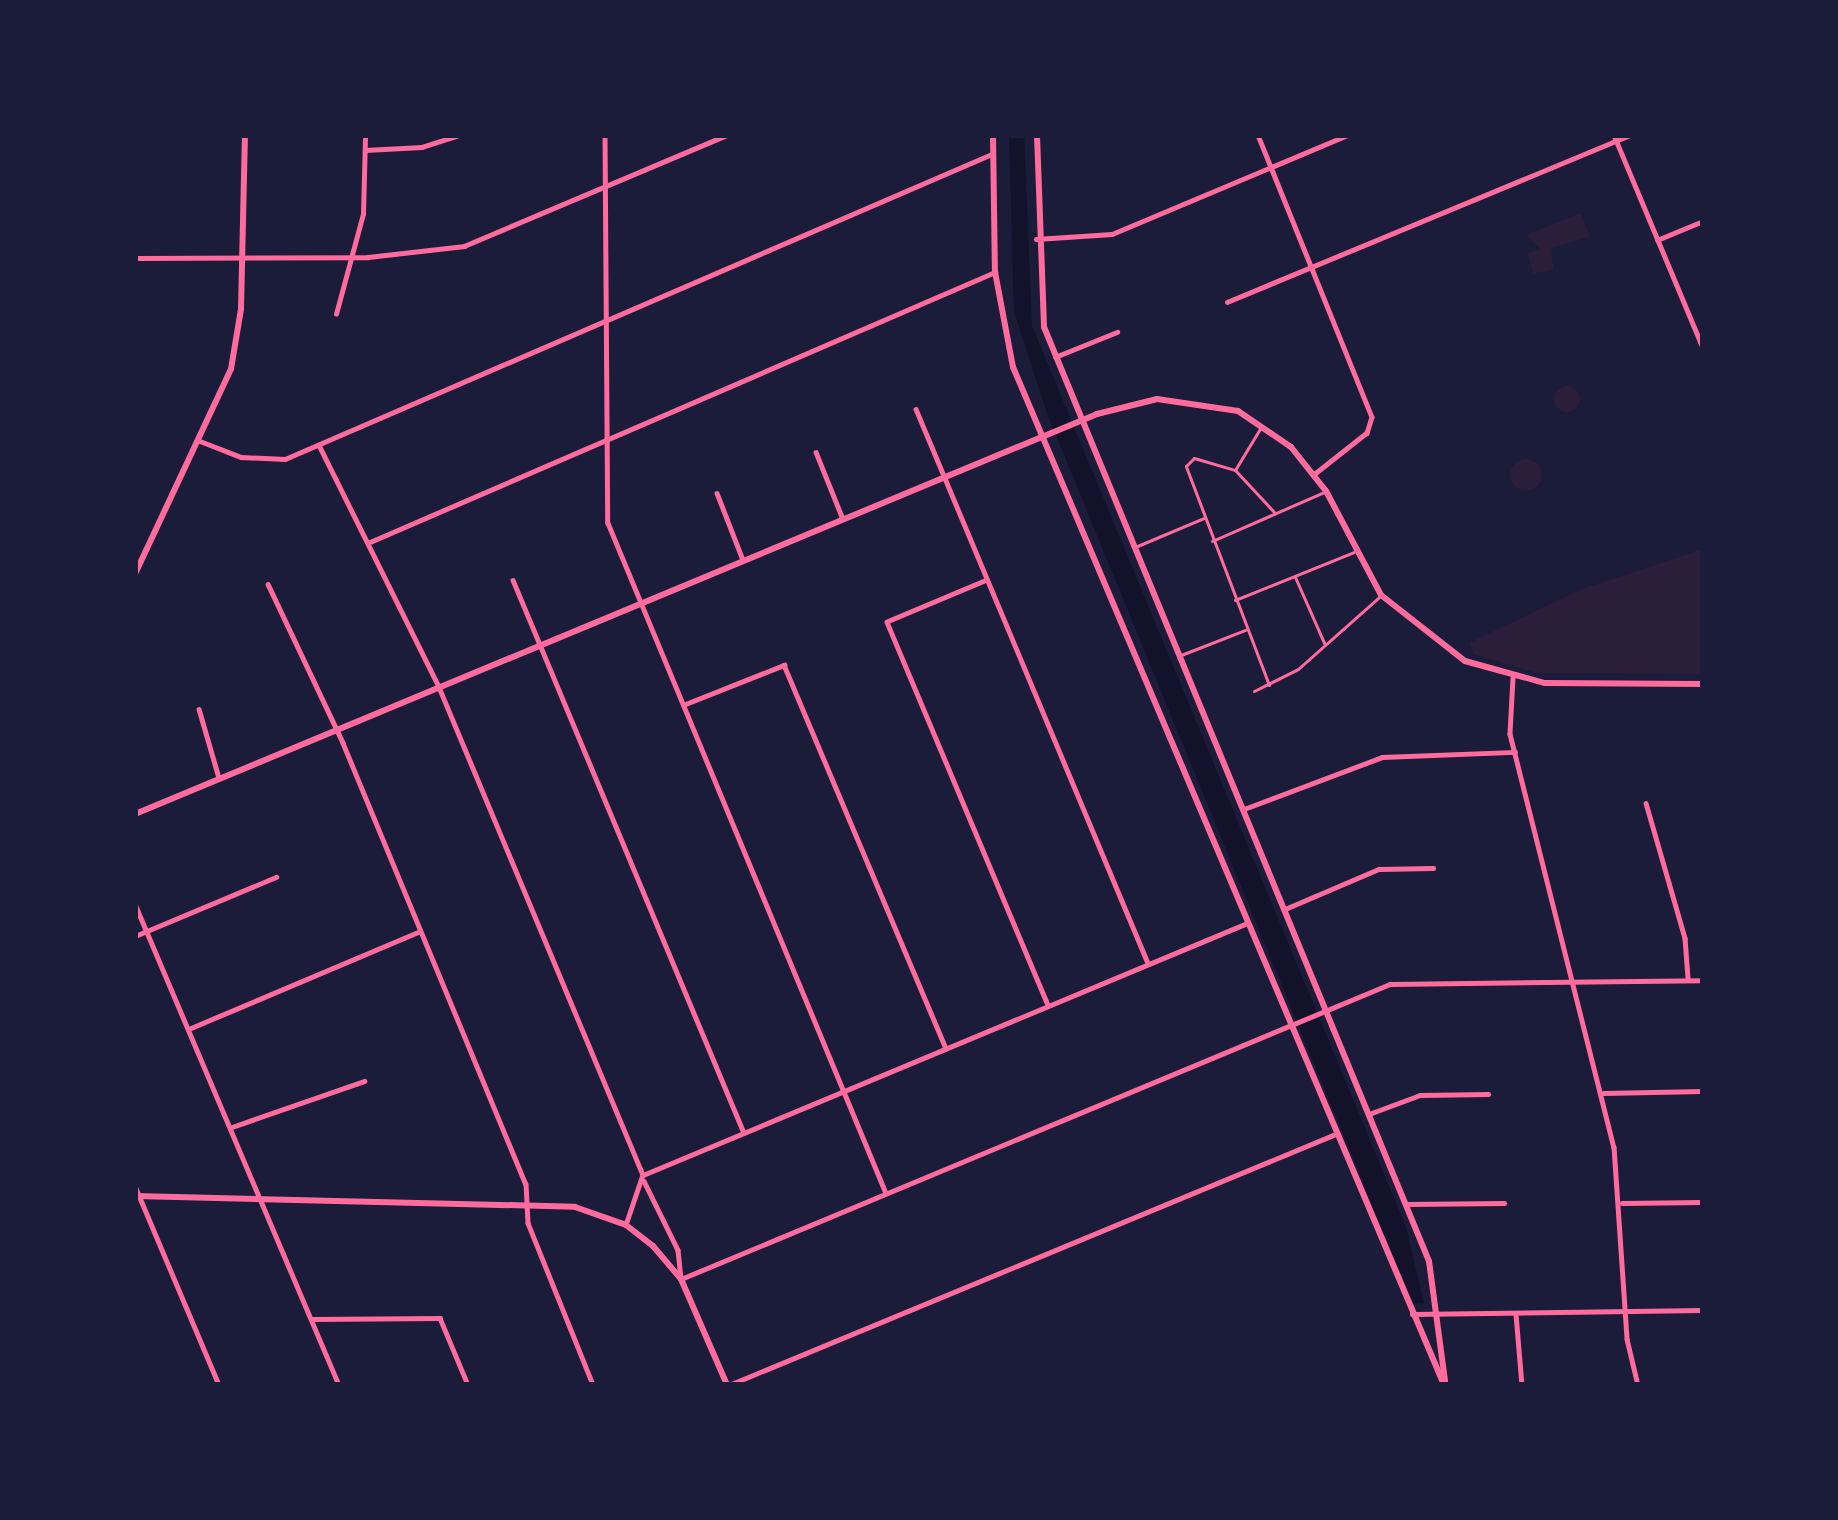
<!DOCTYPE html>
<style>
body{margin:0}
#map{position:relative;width:1838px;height:1520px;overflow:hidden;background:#1b1b3a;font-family:Raleway,sans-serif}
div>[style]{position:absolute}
.green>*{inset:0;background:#2a1e3b}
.round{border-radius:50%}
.water>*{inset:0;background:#12122b}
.service>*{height:3px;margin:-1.5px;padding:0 1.5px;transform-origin:1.5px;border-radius:1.5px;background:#ff6b9d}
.minor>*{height:4.5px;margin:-2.25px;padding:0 2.25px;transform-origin:2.25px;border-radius:2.25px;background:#ff6b9d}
.tertiary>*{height:6px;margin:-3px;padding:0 3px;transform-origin:3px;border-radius:3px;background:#ff6b9d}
.secondary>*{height:6px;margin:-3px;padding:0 3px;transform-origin:3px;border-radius:3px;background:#ff6b9d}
span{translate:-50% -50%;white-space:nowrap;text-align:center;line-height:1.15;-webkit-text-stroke:9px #1b1b3a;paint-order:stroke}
.frame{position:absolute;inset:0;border:138px solid #1b1b3a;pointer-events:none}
</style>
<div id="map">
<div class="green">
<div style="clip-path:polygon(1581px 213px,1590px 237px,1550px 248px,1554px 269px,1533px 274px,1528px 253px,1540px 249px,1526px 235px)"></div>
<div class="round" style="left:1554px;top:386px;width:26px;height:26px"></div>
<div class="round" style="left:1510px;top:459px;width:32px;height:32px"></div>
<div style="clip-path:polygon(1703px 549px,1703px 674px,1536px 673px,1474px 654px,1469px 643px,1582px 589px)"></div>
</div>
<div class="water">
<div style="clip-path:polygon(1009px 135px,1024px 135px,1032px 326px,1406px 1227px,1424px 1303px,1413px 1304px,1048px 416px,1014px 312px)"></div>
</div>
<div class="service">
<div style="left:1235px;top:470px;width:50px;rotate:-58.8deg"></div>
<div style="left:1212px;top:541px;width:122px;rotate:-23.6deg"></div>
<div style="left:1135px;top:547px;width:75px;rotate:-22.8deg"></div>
<div style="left:1295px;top:577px;width:74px;rotate:66.2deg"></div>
<div style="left:1235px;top:600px;width:128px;rotate:-22deg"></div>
<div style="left:1181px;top:655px;width:69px;rotate:-21.3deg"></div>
<div style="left:1269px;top:685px;width:234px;rotate:-110.8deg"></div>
<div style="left:1186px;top:466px;width:11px;rotate:-45deg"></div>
<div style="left:1194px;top:458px;width:43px;rotate:16.3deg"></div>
<div style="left:1235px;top:470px;width:59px;rotate:47.1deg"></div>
<div style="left:1254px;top:691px;width:49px;rotate:-26.6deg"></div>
<div style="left:1298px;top:669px;width:108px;rotate:-41.6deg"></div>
</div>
<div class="minor">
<div style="left:605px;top:135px;width:388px;rotate:89.6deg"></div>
<div style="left:608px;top:523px;width:725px;rotate:67.47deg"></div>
<div style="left:1258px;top:135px;width:304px;rotate:68deg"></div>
<div style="left:1372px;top:417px;width:17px;rotate:107deg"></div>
<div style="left:1367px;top:433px;width:66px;rotate:141.7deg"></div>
<div style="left:1614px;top:135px;width:231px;rotate:67.3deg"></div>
<div style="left:365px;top:150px;width:57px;rotate:-3deg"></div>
<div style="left:422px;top:147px;width:39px;rotate:-18deg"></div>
<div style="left:1036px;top:239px;width:76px;rotate:-3.8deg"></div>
<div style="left:1112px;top:234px;width:255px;rotate:-22.8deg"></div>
<div style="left:1657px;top:240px;width:50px;rotate:-22.4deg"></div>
<div style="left:135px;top:258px;width:233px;rotate:-0.2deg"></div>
<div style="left:368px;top:257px;width:97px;rotate:-6.5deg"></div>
<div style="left:464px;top:246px;width:285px;rotate:-22.9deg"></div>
<div style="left:1227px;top:302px;width:437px;rotate:-22.5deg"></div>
<div style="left:336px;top:314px;width:104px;rotate:-74.9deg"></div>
<div style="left:363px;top:214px;width:79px;rotate:-88.5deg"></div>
<div style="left:1055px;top:357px;width:67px;rotate:-22deg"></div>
<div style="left:916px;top:409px;width:601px;rotate:67.28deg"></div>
<div style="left:200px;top:441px;width:44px;rotate:21.3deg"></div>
<div style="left:241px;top:457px;width:44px;rotate:2.6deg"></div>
<div style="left:285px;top:459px;width:770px;rotate:-23.34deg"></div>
<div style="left:319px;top:445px;width:270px;rotate:63.6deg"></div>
<div style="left:439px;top:687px;width:529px;rotate:67.31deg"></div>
<div style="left:643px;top:1175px;width:53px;rotate:108.8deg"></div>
<div style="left:816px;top:452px;width:72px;rotate:68.1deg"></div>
<div style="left:717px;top:493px;width:72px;rotate:68.8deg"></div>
<div style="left:370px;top:542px;width:681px;rotate:-23.36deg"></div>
<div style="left:513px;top:580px;width:599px;rotate:67.33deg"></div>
<div style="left:987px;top:580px;width:108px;rotate:157.2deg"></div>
<div style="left:887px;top:622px;width:413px;rotate:67.2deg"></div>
<div style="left:268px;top:584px;width:176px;rotate:64.7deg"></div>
<div style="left:343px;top:743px;width:477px;rotate:67.5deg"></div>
<div style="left:526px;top:1184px;width:39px;rotate:87deg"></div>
<div style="left:528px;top:1223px;width:175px;rotate:68.1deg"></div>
<div style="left:1513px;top:678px;width:56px;rotate:93.1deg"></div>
<div style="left:1510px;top:734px;width:426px;rotate:75.9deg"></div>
<div style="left:1614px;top:1147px;width:192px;rotate:86.1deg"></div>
<div style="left:1627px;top:1339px;width:47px;rotate:76.6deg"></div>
<div style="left:683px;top:705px;width:109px;rotate:-21.6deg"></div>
<div style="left:784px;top:665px;width:416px;rotate:67.1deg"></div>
<div style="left:199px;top:709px;width:72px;rotate:73.8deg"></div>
<div style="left:1646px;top:803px;width:141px;rotate:73.9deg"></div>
<div style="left:1685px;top:938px;width:40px;rotate:85.7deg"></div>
<div style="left:1244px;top:809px;width:147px;rotate:-20.6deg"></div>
<div style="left:1382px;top:757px;width:133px;rotate:-2.2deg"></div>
<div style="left:135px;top:904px;width:522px;rotate:67.02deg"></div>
<div style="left:1285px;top:909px;width:102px;rotate:-23.1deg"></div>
<div style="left:1379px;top:869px;width:54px;rotate:-1.1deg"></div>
<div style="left:135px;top:936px;width:153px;rotate:-22.7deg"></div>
<div style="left:191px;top:1028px;width:246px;rotate:-22.9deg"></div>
<div style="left:1603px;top:1093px;width:100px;rotate:-1.1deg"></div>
<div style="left:1369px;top:1114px;width:54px;rotate:-20.4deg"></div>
<div style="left:1420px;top:1095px;width:68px;rotate:-0.8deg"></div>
<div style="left:232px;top:1127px;width:140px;rotate:-19.2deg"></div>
<div style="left:643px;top:1175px;width:652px;rotate:-22.63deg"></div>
<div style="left:644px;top:1181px;width:77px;rotate:63.8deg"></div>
<div style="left:678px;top:1250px;width:29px;rotate:84deg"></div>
<div style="left:681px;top:1279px;width:768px;rotate:-22.59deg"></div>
<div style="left:1390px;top:984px;width:313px;rotate:-0.7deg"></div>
<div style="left:135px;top:1186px;width:216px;rotate:67.1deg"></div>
<div style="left:1622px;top:1203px;width:81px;rotate:-0.7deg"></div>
<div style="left:1406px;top:1204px;width:98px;rotate:-0.6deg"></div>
<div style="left:1412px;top:1314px;width:291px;rotate:-0.8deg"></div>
<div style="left:1516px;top:1314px;width:71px;rotate:85.2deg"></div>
<div style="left:312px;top:1319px;width:128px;rotate:-0.4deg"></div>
<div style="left:440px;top:1318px;width:73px;rotate:67.3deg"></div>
<div style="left:729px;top:1385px;width:657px;rotate:-22.47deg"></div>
</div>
<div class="tertiary">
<div style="left:993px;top:135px;width:137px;rotate:89.2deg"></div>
<div style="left:995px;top:272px;width:97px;rotate:79.3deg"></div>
<div style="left:1013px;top:367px;width:1105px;rotate:67.05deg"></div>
<div style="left:1037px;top:135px;width:192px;rotate:87.9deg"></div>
<div style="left:1044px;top:327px;width:1010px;rotate:67.6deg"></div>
<div style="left:1429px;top:1261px;width:121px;rotate:82.4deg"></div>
<div style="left:135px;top:814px;width:1042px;rotate:-22.58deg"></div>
<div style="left:1097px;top:414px;width:62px;rotate:-14deg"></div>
<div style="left:1157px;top:399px;width:82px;rotate:8.4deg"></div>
<div style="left:1238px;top:411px;width:64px;rotate:34.2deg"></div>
<div style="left:1291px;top:447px;width:56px;rotate:51.5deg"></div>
<div style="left:1326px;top:491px;width:118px;rotate:62.1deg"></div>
<div style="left:1381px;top:595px;width:107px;rotate:38.2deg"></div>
<div style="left:1465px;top:661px;width:83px;rotate:15.4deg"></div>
<div style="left:1545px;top:683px;width:158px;rotate:0.4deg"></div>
</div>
<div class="secondary">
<div style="left:135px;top:574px;width:226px;rotate:-64.9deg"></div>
<div style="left:231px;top:369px;width:61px;rotate:-80.5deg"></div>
<div style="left:241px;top:309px;width:174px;rotate:-88.7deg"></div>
<div style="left:135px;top:1196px;width:440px;rotate:1.4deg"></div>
<div style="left:575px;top:1207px;width:54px;rotate:19.4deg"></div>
<div style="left:626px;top:1225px;width:34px;rotate:38deg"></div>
<div style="left:653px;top:1246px;width:43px;rotate:49.7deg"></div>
<div style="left:681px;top:1279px;width:116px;rotate:66.5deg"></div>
</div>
<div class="frame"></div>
</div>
